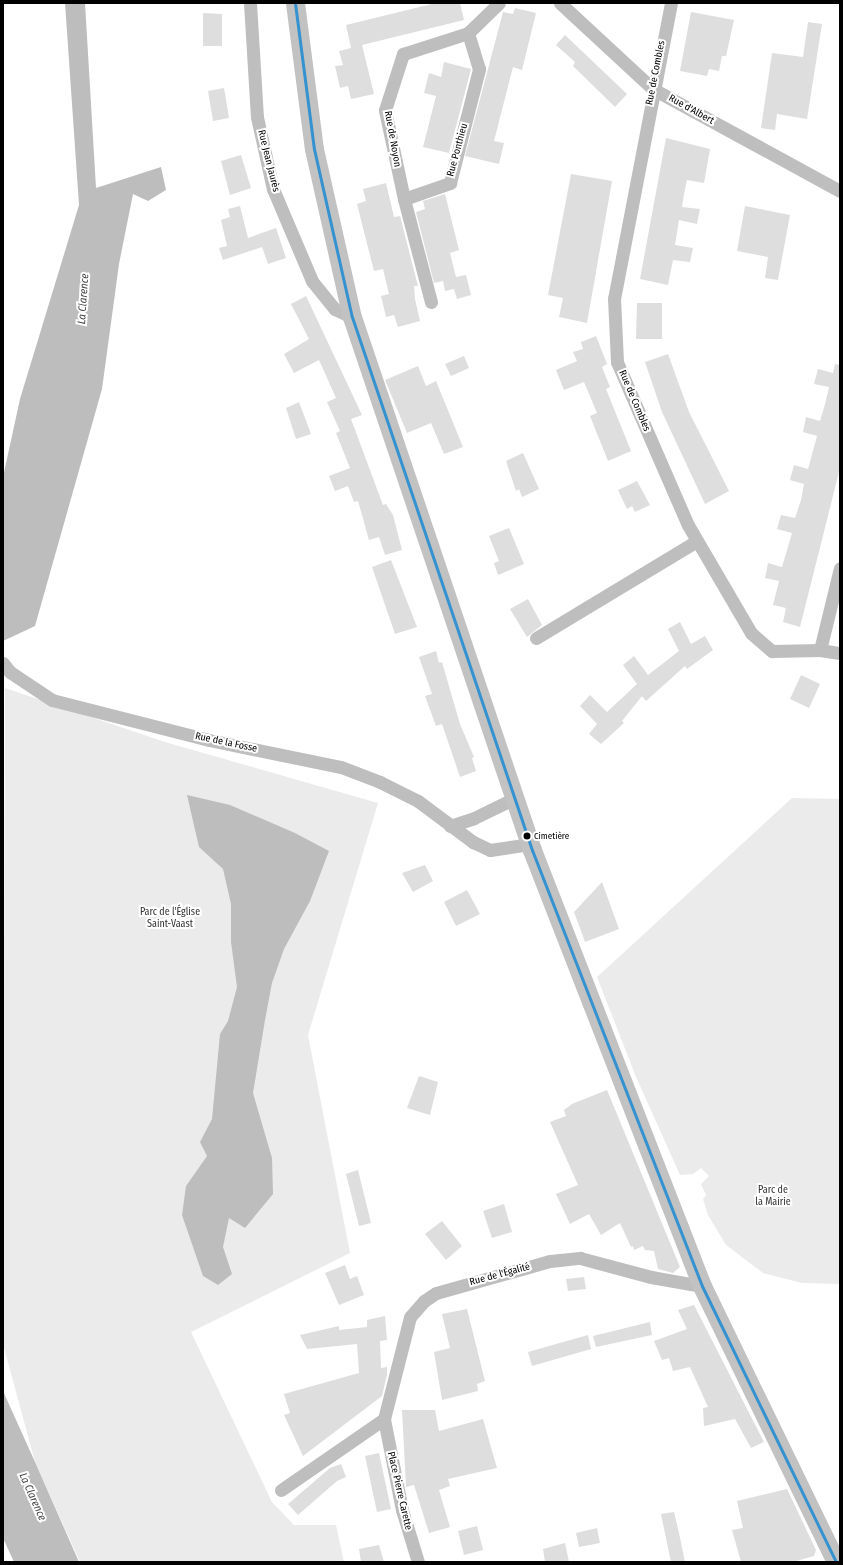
<!DOCTYPE html>
<meta charset="utf-8">
<style>
body{margin:0}
#map{position:relative;width:843px;height:1565px;overflow:hidden;background:#fff;font-family:"Fira Sans Condensed",sans-serif}
div>[style]{position:absolute}
.green>*{inset:0;background:#ebebeb}
.water>*{inset:0;background:#bdbdbd}
.building>*{inset:0;background:#dedede}
.minor>*{height:13px;margin:-6.5px;padding:0 6.5px;transform-origin:6.5px;border-radius:6.5px;background:#bebebe}
.secondary>*{height:19px;margin:-9.5px;padding:0 9.5px;transform-origin:9.5px;border-radius:9.5px;background:#c2c2c2}
.bus-1>*{height:3px;margin:-1.5px;padding:0 1.5px;transform-origin:1.5px;border-radius:1.5px;background:#3592d0}
.dots>*{width:11px;height:11px;translate:-50% -50%;box-sizing:border-box;border:2px solid #fff;border-radius:50%}
span{translate:-50% -50%;white-space:nowrap;text-align:center;line-height:1.15;-webkit-text-stroke:4px #fff;paint-order:stroke}
.bus-label{font-size:9px;color:#000}
.left{translate:0 -50%;text-align:left}
.street-label{font-size:10px;color:#000}
.park-label{font-size:10px;color:#313131}
.water-label{font-size:11px;color:#424242;font-style:italic}
.frame{position:absolute;inset:0;border:4px solid #000;pointer-events:none}
</style>
<div id="map">
<div class="green">
<div style="clip-path:polygon(5px 688px,165px 742px,378px 803px,308px 1035px,350px 1253px,191px 1332px,272px 1502px,294px 1525px,336px 1525px,344px 1562px,80px 1562px,35px 1462px,3px 1344px)"></div>
<div style="clip-path:polygon(792px 798px,840px 799px,840px 1284px,802px 1283px,763px 1273px,726px 1245px,708px 1215px,703px 1199px,706px 1195px,701px 1184px,709px 1176px,701px 1168px,693px 1174px,680px 1175px,636px 1077px,597px 977px)"></div>
</div>
<div class="water">
<div style="clip-path:polygon(65px 3px,85px 3px,96px 188px,161px 167px,166px 190px,148px 201px,133px 194px,119px 264px,102px 389px,35px 626px,3px 641px,3px 477px,20px 399px,79px 205px)"></div>
<div style="clip-path:polygon(187px 795px,230px 805px,295px 833px,329px 851px,310px 901px,284px 949px,272px 983px,265px 1020px,253px 1093px,272px 1158px,273px 1194px,245px 1228px,229px 1218px,223px 1247px,232px 1274px,218px 1285px,203px 1276px,182px 1215px,186px 1186px,207px 1156px,200px 1142px,212px 1119px,220px 1034px,228px 1021px,237px 987px,231px 942px,231px 904px,223px 869px,199px 847px)"></div>
<div style="clip-path:polygon(3px 1391px,35px 1462px,79px 1562px,14px 1562px,3px 1538px)"></div>
</div>
<div class="building">
<div style="clip-path:polygon(436px 3px,460px 3px,464px 20px,362px 45px,374px 94px,351px 99px,348px 86px,340px 88px,335px 66px,343px 65px,339px 51px,351px 48px,346px 25px)"></div>
<div style="clip-path:polygon(515px 8px,536px 13px,522px 70px,513px 67px,494px 141px,504px 143px,499px 164px,465px 156px,503px 12px,513px 14px)"></div>
<div style="clip-path:polygon(691px 12px,734px 20px,726px 56px,722px 56px,719px 71px,709px 69px,707px 76px,680px 71px)"></div>
<div style="clip-path:polygon(203px 13px,222px 14px,222px 46px,203px 46px)"></div>
<div style="clip-path:polygon(808px 22px,822px 24px,807px 119px,777px 114px,775px 130px,761px 128px,772px 53px,803px 57px)"></div>
<div style="clip-path:polygon(565px 35px,627px 94px,615px 107px,573px 66px,575px 62px,556px 45px)"></div>
<div style="clip-path:polygon(444px 62px,471px 69px,449px 153px,423px 147px,436px 96px,424px 93px,429px 73px,441px 77px)"></div>
<div style="clip-path:polygon(224px 88px,229px 118px,213px 121px,208px 91px)"></div>
<div style="clip-path:polygon(666px 138px,710px 149px,704px 183px,687px 180px,684px 194px,682px 207px,700px 209px,697px 224px,679px 220px,675px 245px,693px 248px,690px 262px,673px 260px,668px 285px,640px 279px)"></div>
<div style="clip-path:polygon(241px 155px,251px 188px,230px 195px,221px 161px)"></div>
<div style="clip-path:polygon(571px 174px,612px 181px,587px 323px,559px 317px,563px 298px,548px 295px)"></div>
<div style="clip-path:polygon(386px 183px,394px 217px,400px 216px,418px 286px,414px 286px,415px 299px,420px 321px,398px 327px,394px 315px,386px 317px,381px 296px,389px 294px,383px 269px,374px 271px,357px 204px,366px 201px,363px 189px)"></div>
<div style="clip-path:polygon(445px 194px,459px 250px,450px 253px,456px 277px,466px 275px,471px 295px,457px 299px,454px 289px,445px 291px,443px 281px,434px 283px,416px 212px,425px 209px,423px 201px)"></div>
<div style="clip-path:polygon(240px 206px,248px 238px,276px 228px,286px 258px,268px 264px,262px 247px,223px 260px,219px 248px,227px 246px,221px 220px,230px 217px,228px 209px)"></div>
<div style="clip-path:polygon(745px 206px,790px 215px,778px 280px,765px 278px,768px 257px,737px 251px)"></div>
<div style="clip-path:polygon(306px 296px,362px 415px,351px 419px,383px 505px,386px 504px,393px 515px,402px 550px,385px 555px,379px 537px,369px 540px,358px 501px,354px 502px,348px 486px,335px 491px,329px 476px,350px 468px,336px 433px,340px 431px,327px 402px,336px 398px,319px 360px,294px 373px,284px 354px,309px 339px,291px 304px)"></div>
<div style="clip-path:polygon(637px 303px,662px 303px,662px 339px,636px 339px)"></div>
<div style="clip-path:polygon(596px 336px,607px 364px,602px 367px,610px 387px,606px 389px,631px 451px,608px 461px,590px 416px,597px 413px,584px 382px,564px 390px,556px 370px,577px 361px,573px 352px,583px 349px,581px 342px)"></div>
<div style="clip-path:polygon(668px 354px,689px 412px,729px 491px,705px 504px,662px 412px,645px 362px)"></div>
<div style="clip-path:polygon(464px 356px,469px 368px,451px 376px,445px 364px)"></div>
<div style="clip-path:polygon(835px 364px,840px 365px,840px 468px,800px 627px,783px 622px,786px 608px,773px 605px,779px 581px,765px 578px,768px 563px,782px 567px,792px 533px,777px 529px,781px 515px,795px 518px,801px 500px,804px 484px,790px 480px,794px 465px,808px 469px,817px 436px,803px 432px,806px 417px,820px 421px,825px 404px,829px 387px,814px 384px,818px 369px,833px 373px)"></div>
<div style="clip-path:polygon(418px 366px,426px 386px,436px 381px,463px 447px,444px 454px,431px 423px,407px 433px,385px 380px)"></div>
<div style="clip-path:polygon(299px 402px,311px 434px,296px 439px,286px 408px)"></div>
<div style="clip-path:polygon(523px 453px,539px 489px,522px 497px,519px 489px,516px 491px,506px 461px)"></div>
<div style="clip-path:polygon(637px 481px,650px 505px,635px 512px,632px 506px,627px 509px,618px 490px)"></div>
<div style="clip-path:polygon(509px 528px,524px 564px,498px 575px,494px 563px,499px 561px,489px 536px)"></div>
<div style="clip-path:polygon(391px 560px,417px 627px,395px 634px,372px 567px)"></div>
<div style="clip-path:polygon(528px 599px,542px 625px,527px 637px,510px 609px)"></div>
<div style="clip-path:polygon(680px 622px,691px 644px,705px 636px,713px 650px,687px 669px,685px 666px,646px 701px,642px 696px,622px 721px,624px 723px,601px 744px,589px 734px,597px 724px,580px 706px,590px 695px,607px 712px,637px 684px,623px 665px,634px 656px,648px 675px,679px 651px,668px 629px)"></div>
<div style="clip-path:polygon(436px 651px,439px 663px,442px 662px,460px 724px,474px 757px,472px 758px,476px 771px,460px 777px,442px 724px,436px 726px,425px 696px,432px 694px,419px 657px)"></div>
<div style="clip-path:polygon(801px 675px,820px 684px,809px 708px,790px 699px)"></div>
<div style="clip-path:polygon(425px 865px,433px 881px,413px 892px,402px 873px)"></div>
<div style="clip-path:polygon(602px 882px,619px 929px,585px 942px,574px 912px)"></div>
<div style="clip-path:polygon(467px 890px,480px 914px,456px 926px,444px 902px)"></div>
<div style="clip-path:polygon(419px 1076px,438px 1082px,430px 1115px,407px 1108px)"></div>
<div style="clip-path:polygon(607px 1090px,680px 1267px,673px 1273px,658px 1269px,654px 1251px,645px 1250px,643px 1246px,634px 1250px,633px 1246px,631px 1247px,620px 1223px,601px 1235px,589px 1214px,570px 1224px,556px 1194px,578px 1185px,550px 1122px,566px 1116px,564px 1110px,572px 1104px)"></div>
<div style="clip-path:polygon(358px 1170px,371px 1223px,359px 1226px,346px 1174px)"></div>
<div style="clip-path:polygon(504px 1204px,512px 1232px,492px 1238px,483px 1211px)"></div>
<div style="clip-path:polygon(442px 1221px,462px 1246px,446px 1260px,425px 1234px)"></div>
<div style="clip-path:polygon(345px 1265px,350px 1279px,357px 1276px,364px 1295px,339px 1305px,325px 1273px)"></div>
<div style="clip-path:polygon(584px 1277px,586px 1289px,568px 1291px,566px 1279px)"></div>
<div style="clip-path:polygon(694px 1305px,764px 1442px,751px 1448px,735px 1419px,704px 1426px,703px 1408px,708px 1407px,690px 1367px,673px 1371px,669px 1358px,662px 1360px,654px 1341px,687px 1329px,678px 1310px)"></div>
<div style="clip-path:polygon(467px 1309px,485px 1381px,477px 1384px,478px 1391px,442px 1400px,434px 1352px,450px 1348px,442px 1314px)"></div>
<div style="clip-path:polygon(385px 1316px,387px 1340px,380px 1341px,381px 1368px,387px 1367px,387px 1375px,382px 1396px,303px 1456px,284px 1415px,290px 1413px,284px 1394px,359px 1373px,357px 1344px,307px 1349px,300px 1335px,339px 1326px,339px 1330px,367px 1327px,367px 1320px)"></div>
<div style="clip-path:polygon(650px 1322px,652px 1335px,596px 1347px,593px 1336px)"></div>
<div style="clip-path:polygon(588px 1335px,591px 1349px,532px 1366px,528px 1352px)"></div>
<div style="clip-path:polygon(402px 1410px,435px 1410px,439px 1431px,483px 1419px,497px 1468px,448px 1479px,450px 1486px,439px 1490px,450px 1527px,429px 1533px,414px 1485px,406px 1487px)"></div>
<div style="clip-path:polygon(379px 1453px,391px 1509px,377px 1512px,365px 1456px)"></div>
<div style="clip-path:polygon(341px 1464px,346px 1477px,337px 1481px,298px 1515px,288px 1504px,330px 1468px)"></div>
<div style="clip-path:polygon(787px 1489px,816px 1550px,814px 1556px,793px 1562px,741px 1562px,732px 1530px,743px 1528px,737px 1501px)"></div>
<div style="clip-path:polygon(674px 1512px,679px 1533px,685px 1562px,671px 1562px,661px 1514px)"></div>
<div style="clip-path:polygon(477px 1526px,483px 1550px,464px 1555px,458px 1531px)"></div>
<div style="clip-path:polygon(597px 1528px,600px 1543px,579px 1547px,576px 1533px)"></div>
<div style="clip-path:polygon(565px 1543px,569px 1562px,545px 1562px,543px 1549px)"></div>
<div style="clip-path:polygon(379px 1545px,384px 1562px,361px 1562px,359px 1549px)"></div>
</div>
<div class="minor">
<div style="left:250px;top:3px;width:114px;rotate:86.5deg"></div>
<div style="left:257px;top:117px;width:74px;rotate:77.5deg"></div>
<div style="left:273px;top:189px;width:100px;rotate:67deg"></div>
<div style="left:312px;top:281px;width:36px;rotate:51deg"></div>
<div style="left:335px;top:309px;width:19px;rotate:25deg"></div>
<div style="left:560px;top:3px;width:127px;rotate:42.8deg"></div>
<div style="left:653px;top:89px;width:213px;rotate:28.6deg"></div>
<div style="left:671px;top:3px;width:300px;rotate:100.9deg"></div>
<div style="left:614px;top:298px;width:64px;rotate:87.3deg"></div>
<div style="left:617px;top:362px;width:178px;rotate:66.5deg"></div>
<div style="left:688px;top:525px;width:125px;rotate:59.7deg"></div>
<div style="left:751px;top:633px;width:28px;rotate:41deg"></div>
<div style="left:772px;top:651px;width:48px;rotate:-1.2deg"></div>
<div style="left:820px;top:650px;width:20px;rotate:9deg"></div>
<div style="left:404px;top:199px;width:91px;rotate:-102.1deg"></div>
<div style="left:385px;top:110px;width:59px;rotate:-72.2deg"></div>
<div style="left:403px;top:54px;width:68px;rotate:-17.9deg"></div>
<div style="left:431px;top:302px;width:106px;rotate:-104.7deg"></div>
<div style="left:404px;top:199px;width:49px;rotate:-19.2deg"></div>
<div style="left:450px;top:183px;width:118px;rotate:-75.7deg"></div>
<div style="left:479px;top:69px;width:38px;rotate:-107deg"></div>
<div style="left:468px;top:33px;width:43px;rotate:-44.1deg"></div>
<div style="left:536px;top:638px;width:188px;rotate:-31.1deg"></div>
<div style="left:820px;top:650px;width:84px;rotate:-76.3deg"></div>
<div style="left:3px;top:663px;width:11px;rotate:52deg"></div>
<div style="left:10px;top:672px;width:50px;rotate:33.7deg"></div>
<div style="left:52px;top:700px;width:162px;rotate:14.3deg"></div>
<div style="left:209px;top:740px;width:135px;rotate:11.6deg"></div>
<div style="left:341px;top:767px;width:42px;rotate:21deg"></div>
<div style="left:380px;top:782px;width:42px;rotate:26.6deg"></div>
<div style="left:418px;top:801px;width:69px;rotate:36.7deg"></div>
<div style="left:473px;top:842px;width:19px;rotate:25deg"></div>
<div style="left:490px;top:850px;width:40px;rotate:-8.5deg"></div>
<div style="left:450px;top:826px;width:25px;rotate:-18deg"></div>
<div style="left:474px;top:818px;width:46px;rotate:-26deg"></div>
<div style="left:281px;top:1490px;width:125px;rotate:-34.6deg"></div>
<div style="left:418px;top:1562px;width:54px;rotate:-107.1deg"></div>
<div style="left:402px;top:1510px;width:93px;rotate:-101.2deg"></div>
<div style="left:384px;top:1419px;width:105px;rotate:-75.7deg"></div>
<div style="left:410px;top:1317px;width:21px;rotate:-49deg"></div>
<div style="left:424px;top:1301px;width:14px;rotate:-34deg"></div>
<div style="left:436px;top:1293px;width:118px;rotate:-15.7deg"></div>
<div style="left:550px;top:1261px;width:30px;rotate:-6deg"></div>
<div style="left:580px;top:1258px;width:73px;rotate:15deg"></div>
<div style="left:651px;top:1277px;width:52px;rotate:10deg"></div>
</div>
<div class="secondary">
<div style="left:295px;top:3px;width:147px;rotate:82.6deg"></div>
<div style="left:314px;top:149px;width:172px;rotate:77.3deg"></div>
<div style="left:352px;top:317px;width:563px;rotate:71.34deg"></div>
<div style="left:532px;top:850px;width:468px;rotate:68.7deg"></div>
<div style="left:702px;top:1286px;width:307px;rotate:64.1deg"></div>
</div>
<div class="bus-1">
<div style="left:295px;top:3px;width:147px;rotate:82.6deg"></div>
<div style="left:314px;top:149px;width:172px;rotate:77.3deg"></div>
<div style="left:352px;top:317px;width:563px;rotate:71.34deg"></div>
<div style="left:532px;top:850px;width:468px;rotate:68.7deg"></div>
<div style="left:702px;top:1286px;width:307px;rotate:64.1deg"></div>
</div>
<div class="dots">
<div style="left:527px;top:836px;background:#000"></div>
</div>
<div class="bus-label">
<span class="left" style="left:534px;top:836px">Cimetière</span>
</div>
<div class="street-label">
<span style="left:656px;top:73px;rotate:-79deg">Rue de Combles</span>
<span style="left:691px;top:110px;rotate:29deg">Rue d'Albert</span>
<span style="left:392px;top:139px;rotate:80deg">Rue de Noyon</span>
<span style="left:458px;top:150px;rotate:-75deg">Rue Ponthieu</span>
<span style="left:268px;top:161px;rotate:76deg">Rue Jean Jaurès</span>
<span style="left:634px;top:401px;rotate:67deg">Rue de Combles</span>
<span style="left:226px;top:743px;rotate:12deg">Rue de la Fosse</span>
<span style="left:500px;top:1275px;rotate:-15deg">Rue de l'Égalité</span>
<span style="left:399px;top:1491px;rotate:77deg">Place Pierre Carette</span>
</div>
<div class="park-label">
<span style="left:170px;top:918px">Parc de l'Église<br>Saint-Vaast</span>
<span style="left:773px;top:1196px">Parc de<br>la Mairie</span>
</div>
<div class="water-label">
<span style="left:84px;top:299px;rotate:-86deg">La Clarence</span>
<span style="left:32px;top:1497px;rotate:66deg">La Clarence</span>
</div>
<div class="frame"></div>
</div>
